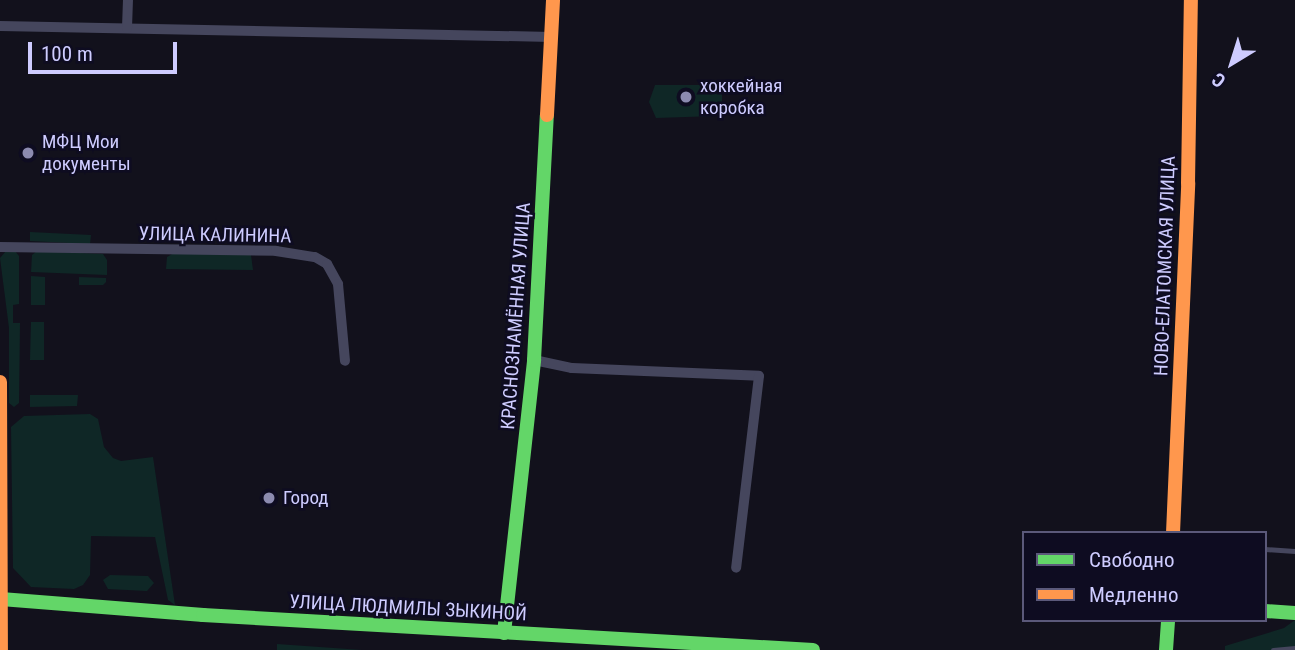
<!DOCTYPE html>
<meta charset="utf-8">
<style>
body{margin:0}
#map{position:relative;width:1295px;height:650px;overflow:hidden;background:#12111c;font-family:"Roboto Condensed",sans-serif}
div>[style]{position:absolute}
.green>*{inset:0;background:#0f2726}
.lane>*{height:5px;margin:-2.5px;padding:0 2.5px;transform-origin:2.5px;border-radius:2.5px;background:#45465d}
.street>*{height:10px;margin:-5px;padding:0 5px;transform-origin:5px;border-radius:5px;background:#45465d}
.fast>*{height:14px;margin:-7px;padding:0 7px;transform-origin:7px;border-radius:7px;background:#63d668}
.slow>*{height:14px;margin:-7px;padding:0 7px;transform-origin:7px;border-radius:7px;background:#ff974d}
.dots>*{width:19px;height:19px;translate:-50% -50%;box-sizing:border-box;border:4px solid #0e0c21;border-radius:50%}
span{translate:-50% -50%;white-space:nowrap;text-align:center;line-height:1.15;-webkit-text-stroke:5px #0e0c21;paint-order:stroke}
.poi-label{font-size:19px;color:#ceccff}
.left{translate:0 -50%;text-align:left}
.street-label{font-size:19px;color:#ceccff}
.legend{position:absolute;left:1022px;top:531px;width:245px;height:91px;box-sizing:border-box;background:#0e0c21;border:2px solid #5b597a;margin:0;padding:9px 12px;list-style:none;font-size:21px;color:#ceccff}
.legend li{display:flex;align-items:center;gap:14px;height:35px}
.legend b{width:35px;border:2px solid #5b597a}
.north{position:absolute;left:1197px;top:28px;width:70px;height:70px;-webkit-text-stroke:5px #0e0c21;paint-order:stroke;rotate:218deg;font-size:19px;font-weight:700;line-height:28px;text-align:center;color:#ceccff}
.north::after{content:'';display:block;margin:auto;width:24px;height:32px;background:#ceccff;clip-path:polygon(50% 0,100% 100%,50% 72%,0 100%)}
.scale{position:absolute;left:28px;top:42px;width:149px;height:32px;box-sizing:border-box;border:4px solid #ceccff;border-top:0;padding-left:9px;font-size:21px;line-height:24px;white-space:nowrap;color:#ceccff;-webkit-text-stroke:5px #0e0c21;paint-order:stroke}
</style>
<div id="map">
<div class="green">
<div style="clip-path:polygon(655px 85px,718px 85px,722px 93px,722px 111px,716px 116px,656px 118px,649px 102px)"></div>
<div style="clip-path:polygon(30px 232px,91px 235px,90px 244px,30px 241px)"></div>
<div style="clip-path:polygon(6px 251px,15px 251px,19px 256px,19px 304px,13px 305px,13px 323px,20px 323px,19px 403px,14px 407px,9px 403px,9px 328px,0 258px)"></div>
<div style="clip-path:polygon(37px 251px,103px 254px,107px 260px,107px 275px,31px 272px,32px 255px)"></div>
<div style="clip-path:polygon(174px 253px,251px 255px,253px 270px,166px 269px,167px 257px)"></div>
<div style="clip-path:polygon(31px 276px,45px 277px,45px 305px,31px 305px)"></div>
<div style="clip-path:polygon(79px 277px,106px 278px,106px 282px,103px 285px,79px 285px)"></div>
<div style="clip-path:polygon(31px 322px,44px 322px,44px 360px,30px 360px)"></div>
<div style="clip-path:polygon(30px 395px,78px 395px,77px 406px,30px 407px)"></div>
<div style="clip-path:polygon(90px 414px,98px 419px,104px 447px,113px 458px,121px 461px,153px 457px,175px 605px,168px 600px,155px 537px,91px 536px,90px 575px,83px 585px,74px 589px,31px 587px,13px 568px,11px 427px,24px 416px)"></div>
<div style="clip-path:polygon(110px 575px,148px 576px,154px 583px,147px 591px,108px 589px,103px 580px)"></div>
<div style="clip-path:polygon(1295px 620px,1295px 650px,1225px 650px,1225px 646px,1284px 628px)"></div>
<div style="clip-path:polygon(277px 644px,362px 650px,277px 650px)"></div>
</div>
<div class="lane">
<div style="left:1265px;top:549px;width:30px;rotate:4deg"></div>
<div style="left:1273px;top:650px;width:22px;rotate:-5deg"></div>
</div>
<div class="street">
<div style="left:0;top:26px;width:552px;rotate:1.14deg"></div>
<div style="left:127px;top:28px;width:28px;rotate:-88deg"></div>
<div style="left:0;top:247px;width:276px;rotate:0.8deg"></div>
<div style="left:276px;top:251px;width:39px;rotate:9deg"></div>
<div style="left:315px;top:257px;width:14px;rotate:30deg"></div>
<div style="left:327px;top:264px;width:23px;rotate:61deg"></div>
<div style="left:338px;top:284px;width:77px;rotate:84.8deg"></div>
<div style="left:534px;top:360px;width:39px;rotate:12deg"></div>
<div style="left:572px;top:368px;width:187px;rotate:2.4deg"></div>
<div style="left:759px;top:376px;width:193px;rotate:96.8deg"></div>
</div>
<div class="fast">
<div style="left:1px;top:599px;width:203px;rotate:4.5deg"></div>
<div style="left:203px;top:615px;width:611px;rotate:3.28deg"></div>
<div style="left:1265px;top:611px;width:30px;rotate:4deg"></div>
<div style="left:504px;top:633px;width:275px;rotate:-83.7deg"></div>
<div style="left:534px;top:360px;width:245px;rotate:-87deg"></div>
<div style="left:1166px;top:650px;width:30px;rotate:-86deg"></div>
</div>
<div class="slow">
<div style="left:547px;top:115px;width:115px;rotate:-87deg"></div>
<div style="left:0;top:382px;width:268px;rotate:89.8deg"></div>
<div style="left:1173px;top:533px;width:350px;rotate:-87.5deg"></div>
<div style="left:1188px;top:183px;width:183px;rotate:-89.1deg"></div>
</div>
<div class="dots">
<div style="left:686px;top:97px;background:#8c8bb0"></div>
<div style="left:28px;top:153px;background:#8c8bb0"></div>
<div style="left:269px;top:498px;background:#8c8bb0"></div>
</div>
<div class="poi-label">
<span class="left" style="left:700px;top:97px">хоккейная<br>коробка</span>
<span class="left" style="left:42px;top:153px">МФЦ Мои<br>документы</span>
<span class="left" style="left:283px;top:498px">Город</span>
</div>
<div class="street-label">
<span style="left:215px;top:235px;rotate:1deg">УЛИЦА КАЛИНИНА</span>
<span style="left:1165px;top:266px;rotate:-88deg">НОВО-ЕЛАТОМСКАЯ УЛИЦА</span>
<span style="left:516px;top:316px;rotate:-86deg">КРАСНОЗНАМЁННАЯ УЛИЦА</span>
<span style="left:408px;top:608px;rotate:3deg">УЛИЦА ЛЮДМИЛЫ ЗЫКИНОЙ</span>
</div>
<ul class="legend">
<li><b style="height:9px;background:#63d668"></b>Свободно</li>
<li><b style="height:9px;background:#ff974d"></b>Медленно</li>
</ul>
<div class="north">С</div>
<div class="scale">100 m</div>
</div>
